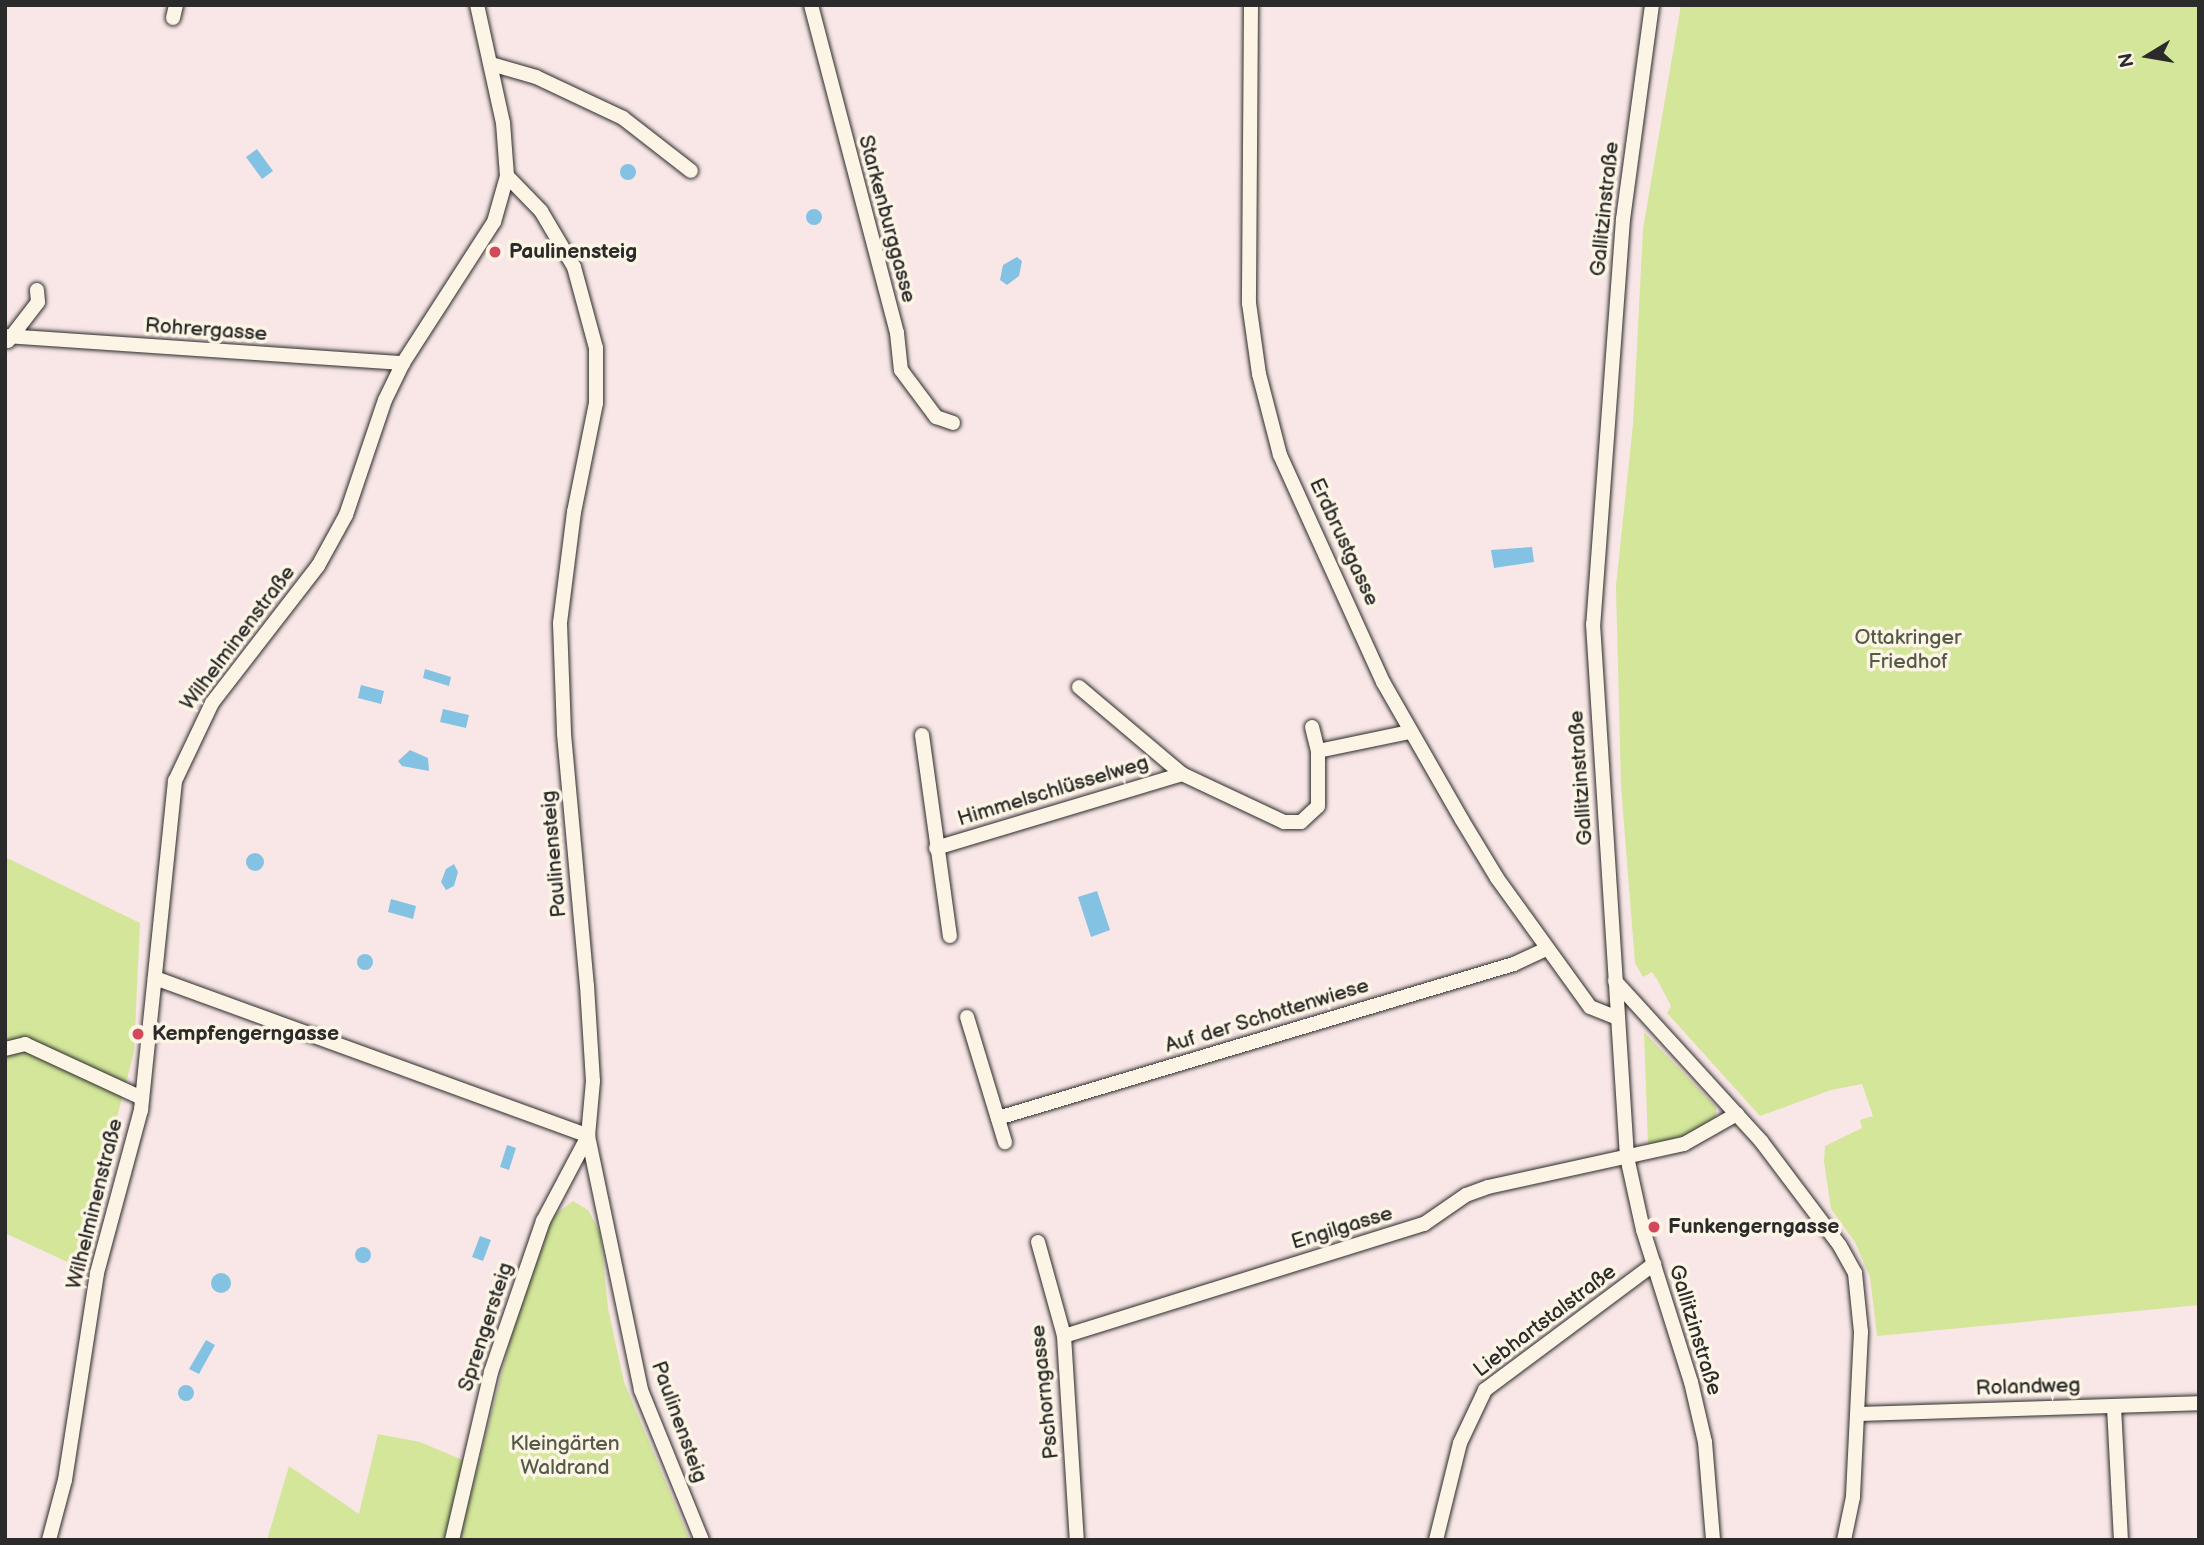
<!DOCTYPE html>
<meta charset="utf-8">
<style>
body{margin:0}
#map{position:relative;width:2204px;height:1545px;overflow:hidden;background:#f9e7e7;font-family:"Balsamiq Sans",sans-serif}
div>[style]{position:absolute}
.green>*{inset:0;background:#d3e69a}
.water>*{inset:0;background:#84c2e4}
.round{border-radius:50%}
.roads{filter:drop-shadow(0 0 2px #2b2b2b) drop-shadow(0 0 2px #2b2b2b)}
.minor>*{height:14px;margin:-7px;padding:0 7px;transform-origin:7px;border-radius:7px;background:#fcf5e5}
.dots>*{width:19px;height:19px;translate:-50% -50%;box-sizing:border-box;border:4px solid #fcf5e5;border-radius:50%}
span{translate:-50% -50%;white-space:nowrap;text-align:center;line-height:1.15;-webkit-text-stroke:7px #fcf5e5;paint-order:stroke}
.street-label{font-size:21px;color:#2b2b2b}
.poi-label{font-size:21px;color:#2b2b2b;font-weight:700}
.left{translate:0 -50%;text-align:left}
.park-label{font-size:21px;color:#555a47}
.frame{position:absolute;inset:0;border:7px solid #2b2b2b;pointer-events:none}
.north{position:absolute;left:2113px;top:21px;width:70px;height:70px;-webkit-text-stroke:5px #fcf5e5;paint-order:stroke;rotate:259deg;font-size:19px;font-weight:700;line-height:28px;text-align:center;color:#2b2b2b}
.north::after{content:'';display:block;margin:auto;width:24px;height:32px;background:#2b2b2b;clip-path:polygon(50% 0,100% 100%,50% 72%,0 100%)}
</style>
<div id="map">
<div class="green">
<div style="clip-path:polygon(1681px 5px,2199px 5px,2199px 1305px,1877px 1336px,1870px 1277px,1855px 1242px,1831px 1209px,1824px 1161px,1825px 1146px,1862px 1128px,1860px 1120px,1873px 1116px,1862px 1084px,1831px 1090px,1760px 1116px,1667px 1013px,1671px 1006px,1658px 981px,1652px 972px,1643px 977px,1635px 963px,1621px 786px,1616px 586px,1633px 424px,1643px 229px)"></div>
<div style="clip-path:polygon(5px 857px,140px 923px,134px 1052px,78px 1267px,5px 1233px)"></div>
<div style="clip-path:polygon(1644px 1032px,1716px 1107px,1716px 1119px,1680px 1138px,1648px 1145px)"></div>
<div style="clip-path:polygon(573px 1201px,588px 1210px,600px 1232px,608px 1308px,624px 1382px,690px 1540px,459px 1540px,525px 1282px,552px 1217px)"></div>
<div style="clip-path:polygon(378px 1434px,420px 1442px,465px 1461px,446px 1540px,267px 1540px,289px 1466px,359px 1514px)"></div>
</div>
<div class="water">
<div style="clip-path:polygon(257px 149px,273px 171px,262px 179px,246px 157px)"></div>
<div class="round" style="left:620px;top:164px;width:16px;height:16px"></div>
<div class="round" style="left:806px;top:209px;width:16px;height:16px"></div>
<div style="clip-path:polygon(1017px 257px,1022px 261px,1019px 276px,1007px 285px,1000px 280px,1003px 265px)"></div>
<div style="clip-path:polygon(1532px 547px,1534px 562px,1494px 568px,1491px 550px)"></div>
<div style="clip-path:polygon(425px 669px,451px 677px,449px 686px,423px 678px)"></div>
<div style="clip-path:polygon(361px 685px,384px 691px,381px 704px,358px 698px)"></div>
<div style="clip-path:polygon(443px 709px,469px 715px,466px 728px,440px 722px)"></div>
<div style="clip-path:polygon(410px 750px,428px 758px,429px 771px,402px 766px,398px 761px)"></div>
<div class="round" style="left:246px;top:853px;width:18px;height:18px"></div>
<div style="clip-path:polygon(454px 864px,458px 872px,454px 886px,446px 890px,441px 882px,446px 869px)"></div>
<div style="clip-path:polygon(1097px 891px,1110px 930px,1091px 937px,1078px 897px)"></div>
<div style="clip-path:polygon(391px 899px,416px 906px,413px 919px,388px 912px)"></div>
<div class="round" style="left:357px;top:954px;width:16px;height:16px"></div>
<div style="clip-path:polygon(507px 1145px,516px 1148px,509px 1170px,500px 1167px)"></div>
<div style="clip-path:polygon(480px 1236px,491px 1240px,483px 1261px,472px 1257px)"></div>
<div class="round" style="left:355px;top:1247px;width:16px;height:16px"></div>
<div class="round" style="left:211px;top:1273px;width:20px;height:20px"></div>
<div style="clip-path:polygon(206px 1340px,215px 1345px,199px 1374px,189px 1369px)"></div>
<div class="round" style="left:178px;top:1385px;width:16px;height:16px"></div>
</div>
<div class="roads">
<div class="minor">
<div style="left:811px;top:5px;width:339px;rotate:75.3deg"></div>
<div style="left:897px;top:333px;width:37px;rotate:84deg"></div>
<div style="left:901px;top:370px;width:59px;rotate:53.3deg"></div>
<div style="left:936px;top:417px;width:18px;rotate:19deg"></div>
<div style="left:1251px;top:5px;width:298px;rotate:90.4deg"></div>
<div style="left:1249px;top:303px;width:72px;rotate:82deg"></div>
<div style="left:1259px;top:374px;width:84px;rotate:75.5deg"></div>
<div style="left:1280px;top:455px;width:249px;rotate:65.6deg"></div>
<div style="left:1383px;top:682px;width:159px;rotate:60.2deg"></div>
<div style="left:1462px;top:820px;width:68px;rotate:58.9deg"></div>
<div style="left:1497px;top:878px;width:159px;rotate:54.2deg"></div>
<div style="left:1590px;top:1007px;width:29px;rotate:22deg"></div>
<div style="left:1652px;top:5px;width:216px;rotate:97.7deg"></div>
<div style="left:1623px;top:219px;width:406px;rotate:94.2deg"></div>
<div style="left:1593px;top:624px;width:534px;rotate:86.35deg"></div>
<div style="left:1627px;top:1157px;width:75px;rotate:77.6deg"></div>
<div style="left:1643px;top:1230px;width:159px;rotate:72.5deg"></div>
<div style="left:1691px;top:1382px;width:62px;rotate:76.9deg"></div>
<div style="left:1705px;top:1442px;width:98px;rotate:85.3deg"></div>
<div style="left:173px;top:18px;width:13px;rotate:-77deg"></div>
<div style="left:491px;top:64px;width:47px;rotate:16.1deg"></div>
<div style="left:536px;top:77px;width:96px;rotate:25.2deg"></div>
<div style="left:623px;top:118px;width:86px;rotate:37.9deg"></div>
<div style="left:507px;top:176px;width:49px;rotate:45.8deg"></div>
<div style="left:541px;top:211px;width:65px;rotate:59.5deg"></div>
<div style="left:574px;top:267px;width:84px;rotate:74.8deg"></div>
<div style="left:596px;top:348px;width:55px;rotate:90deg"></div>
<div style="left:596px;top:403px;width:111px;rotate:101.4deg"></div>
<div style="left:574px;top:512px;width:112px;rotate:97.2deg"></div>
<div style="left:560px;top:623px;width:111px;rotate:87.9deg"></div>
<div style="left:564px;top:734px;width:253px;rotate:84.8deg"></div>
<div style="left:587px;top:986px;width:95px;rotate:86.4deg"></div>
<div style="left:593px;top:1081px;width:55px;rotate:95.2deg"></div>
<div style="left:588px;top:1136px;width:259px;rotate:78.2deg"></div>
<div style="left:641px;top:1390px;width:162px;rotate:67.9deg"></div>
<div style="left:5px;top:336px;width:399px;rotate:3.9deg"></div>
<div style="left:8px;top:341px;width:49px;rotate:-52.4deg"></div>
<div style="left:38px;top:302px;width:12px;rotate:-95deg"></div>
<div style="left:1079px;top:687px;width:135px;rotate:40.2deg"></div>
<div style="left:1182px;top:774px;width:113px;rotate:25.2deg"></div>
<div style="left:1284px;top:822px;width:17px"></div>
<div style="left:1301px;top:822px;width:23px;rotate:-43deg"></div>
<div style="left:1318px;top:806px;width:55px;rotate:-90deg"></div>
<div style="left:1318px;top:751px;width:94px;rotate:-11.7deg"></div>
<div style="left:1312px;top:727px;width:25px;rotate:76deg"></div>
<div style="left:922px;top:735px;width:203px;rotate:82.1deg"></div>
<div style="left:936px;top:848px;width:257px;rotate:-16.7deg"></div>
<div style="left:155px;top:978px;width:461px;rotate:20deg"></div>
<div style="left:1615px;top:981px;width:217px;rotate:47.6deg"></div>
<div style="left:1761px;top:1141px;width:131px;rotate:53deg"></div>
<div style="left:1840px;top:1246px;width:31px;rotate:61deg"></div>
<div style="left:1855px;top:1273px;width:59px;rotate:84.2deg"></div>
<div style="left:1861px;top:1332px;width:165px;rotate:92.8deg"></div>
<div style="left:1853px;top:1497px;width:44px;rotate:101.8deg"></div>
<div style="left:967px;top:1017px;width:131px;rotate:73.1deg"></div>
<div style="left:5px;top:1049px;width:21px;rotate:-14deg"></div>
<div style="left:25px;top:1044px;width:129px;rotate:24.8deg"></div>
<div style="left:998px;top:1118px;width:538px;rotate:-16.62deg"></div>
<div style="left:1514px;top:964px;width:35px;rotate:-25deg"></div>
<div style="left:1038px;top:1242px;width:98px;rotate:74.5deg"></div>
<div style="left:1064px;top:1336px;width:204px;rotate:86.4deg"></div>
<div style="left:1064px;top:1336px;width:377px;rotate:-17.3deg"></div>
<div style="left:1424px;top:1224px;width:51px;rotate:-34.6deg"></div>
<div style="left:1466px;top:1195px;width:23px;rotate:-20deg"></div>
<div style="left:1488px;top:1187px;width:201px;rotate:-12.4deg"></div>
<div style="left:1684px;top:1144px;width:61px;rotate:-29.5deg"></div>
<div style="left:2114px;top:1407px;width:133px;rotate:87deg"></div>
<div style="left:1858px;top:1414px;width:341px;rotate:-1.8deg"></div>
<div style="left:49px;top:1540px;width:62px;rotate:-75.1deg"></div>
<div style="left:65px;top:1480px;width:209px;rotate:-81.2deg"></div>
<div style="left:97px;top:1273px;width:169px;rotate:-74.9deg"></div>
<div style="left:141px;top:1110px;width:331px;rotate:-84.1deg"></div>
<div style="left:175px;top:781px;width:86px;rotate:-64.6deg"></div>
<div style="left:212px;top:703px;width:173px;rotate:-52.3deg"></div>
<div style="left:318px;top:566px;width:58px;rotate:-61.2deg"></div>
<div style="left:346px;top:515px;width:121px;rotate:-71.3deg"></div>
<div style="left:385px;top:400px;width:41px;rotate:-64.1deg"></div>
<div style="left:403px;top:363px;width:168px;rotate:-57.2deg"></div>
<div style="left:494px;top:222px;width:48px;rotate:-74.2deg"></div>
<div style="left:507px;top:176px;width:53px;rotate:-94.3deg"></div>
<div style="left:503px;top:123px;width:121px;rotate:-102.4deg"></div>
<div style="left:452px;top:1540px;width:172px;rotate:-76.9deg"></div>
<div style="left:491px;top:1372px;width:160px;rotate:-71deg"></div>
<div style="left:543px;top:1221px;width:96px;rotate:-62.1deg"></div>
<div style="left:1436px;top:1540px;width:100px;rotate:-76.1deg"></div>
<div style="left:1460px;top:1443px;width:59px;rotate:-64.7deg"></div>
<div style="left:1485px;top:1390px;width:211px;rotate:-36.7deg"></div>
</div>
</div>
<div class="dots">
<div style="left:495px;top:252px;background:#d1495b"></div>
<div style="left:138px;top:1034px;background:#d1495b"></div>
<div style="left:1654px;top:1227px;background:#d1495b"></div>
</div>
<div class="street-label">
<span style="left:1605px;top:209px;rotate:-84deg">Gallitzinstraße</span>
<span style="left:887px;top:219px;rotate:75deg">Starkenburggasse</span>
<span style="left:206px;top:330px;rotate:4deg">Rohrergasse</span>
<span style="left:1344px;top:542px;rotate:65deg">Erdbrustgasse</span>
<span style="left:238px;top:638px;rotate:-53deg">Wilhelminenstraße</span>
<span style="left:1581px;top:778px;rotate:-94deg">Gallitzinstraße</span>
<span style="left:1053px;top:791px;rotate:-17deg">Himmelschlüsselweg</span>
<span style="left:554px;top:854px;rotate:-95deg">Paulinensteig</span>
<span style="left:1267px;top:1016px;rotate:-17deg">Auf der Schottenwiese</span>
<span style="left:95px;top:1204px;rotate:-76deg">Wilhelminenstraße</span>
<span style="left:1342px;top:1228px;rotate:-17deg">Engilgasse</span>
<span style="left:1545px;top:1321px;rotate:-37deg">Liebhartstalstraße</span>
<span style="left:486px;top:1327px;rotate:-72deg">Sprengersteig</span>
<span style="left:1695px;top:1330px;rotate:73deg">Gallitzinstraße</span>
<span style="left:2028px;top:1387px;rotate:-2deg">Rolandweg</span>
<span style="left:1045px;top:1392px;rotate:-96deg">Pschorngasse</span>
<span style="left:679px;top:1422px;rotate:70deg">Paulinensteig</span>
</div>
<div class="poi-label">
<span class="left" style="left:509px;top:252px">Paulinensteig</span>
<span class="left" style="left:152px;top:1034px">Kempfengerngasse</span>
<span class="left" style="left:1668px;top:1227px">Funkengerngasse</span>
</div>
<div class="park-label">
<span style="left:1908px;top:650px">Ottakringer<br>Friedhof</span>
<span style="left:565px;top:1456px">Kleingärten<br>Waldrand</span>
</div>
<div class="frame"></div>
<div class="north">N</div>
</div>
